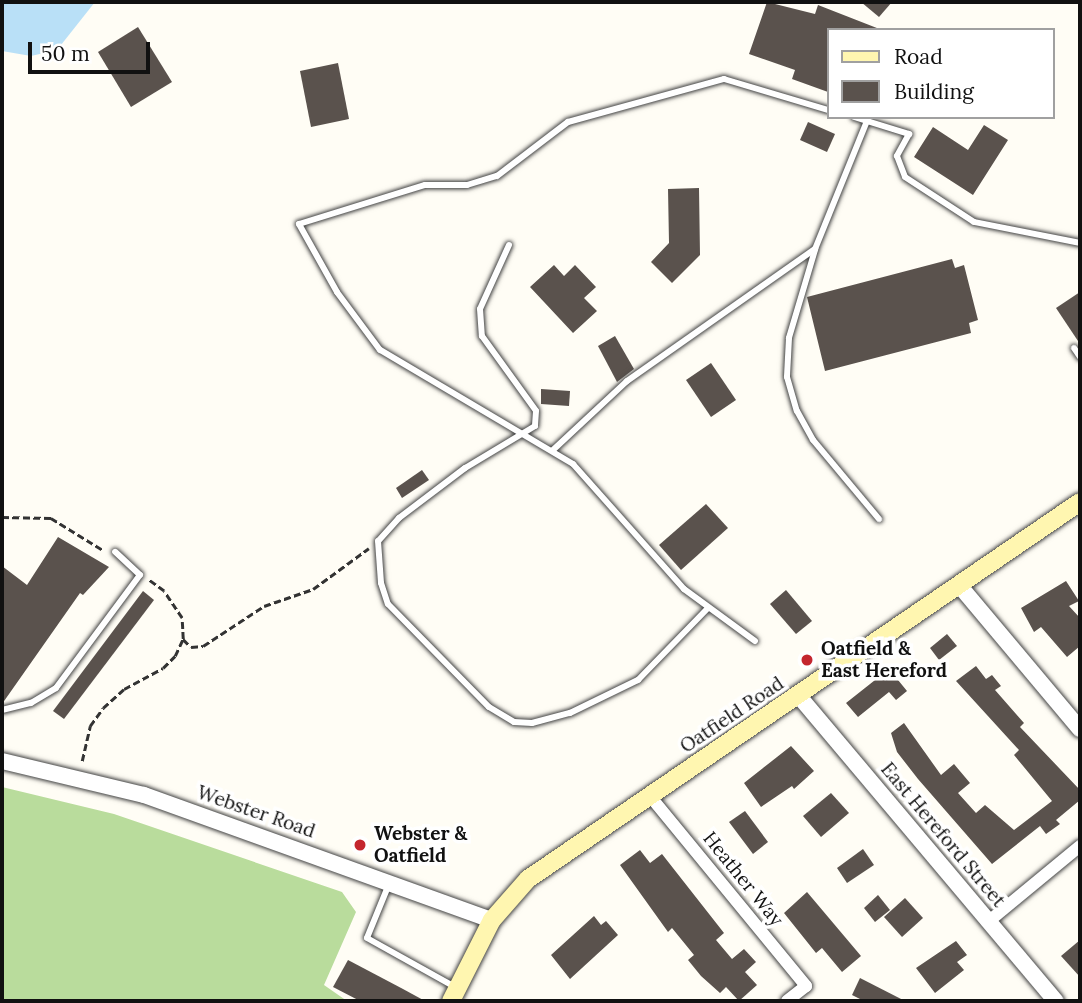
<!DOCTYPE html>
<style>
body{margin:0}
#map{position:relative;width:1082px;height:1003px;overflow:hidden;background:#fffdf5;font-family:Lora,serif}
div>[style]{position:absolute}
.forest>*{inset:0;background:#b9dc9c}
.water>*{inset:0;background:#b9e0f7}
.building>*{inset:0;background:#5a524d}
.path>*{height:2.5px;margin-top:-1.25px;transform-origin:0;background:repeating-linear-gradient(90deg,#333 0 7px,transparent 0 10.5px)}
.roads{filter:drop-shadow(0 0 2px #444) drop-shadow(0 0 2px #444)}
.service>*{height:6px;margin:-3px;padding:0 3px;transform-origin:3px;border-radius:3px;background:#fff}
.minor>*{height:12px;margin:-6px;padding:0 6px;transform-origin:6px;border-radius:6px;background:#fff}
.tertiary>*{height:16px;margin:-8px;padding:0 8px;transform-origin:8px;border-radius:8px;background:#fff}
.secondary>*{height:18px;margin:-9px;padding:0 9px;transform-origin:9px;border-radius:9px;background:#fff6b0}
.dots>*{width:19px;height:19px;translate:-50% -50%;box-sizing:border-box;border:4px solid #fff;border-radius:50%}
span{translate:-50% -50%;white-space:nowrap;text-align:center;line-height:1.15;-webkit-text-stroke:7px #fff;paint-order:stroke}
.poi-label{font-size:19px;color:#111;font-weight:700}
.left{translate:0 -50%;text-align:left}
.street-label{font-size:19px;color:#111}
.frame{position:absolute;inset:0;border:4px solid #111;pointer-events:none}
.legend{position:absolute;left:827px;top:28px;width:228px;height:91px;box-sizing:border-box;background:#fff;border:2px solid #a0a0a0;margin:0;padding:9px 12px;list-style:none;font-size:21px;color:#111}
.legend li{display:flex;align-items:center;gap:14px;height:35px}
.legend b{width:35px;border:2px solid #a0a0a0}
.scale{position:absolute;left:28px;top:42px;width:122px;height:32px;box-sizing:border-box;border:4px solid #111;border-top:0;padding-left:9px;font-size:21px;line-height:24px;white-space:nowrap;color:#111;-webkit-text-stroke:5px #fff;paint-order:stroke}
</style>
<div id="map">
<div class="forest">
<div style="clip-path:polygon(2px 787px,114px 814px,342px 892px,356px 912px,324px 985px,347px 1001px,2px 1001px)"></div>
</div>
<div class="water">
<div style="clip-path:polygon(2px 2px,95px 2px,57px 50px,31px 56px,2px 51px)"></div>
</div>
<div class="building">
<div style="clip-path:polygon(767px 2px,815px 14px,818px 5px,882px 30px,828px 30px,828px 92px,792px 79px,795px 70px,749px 54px)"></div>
<div style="clip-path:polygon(861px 2px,892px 2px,879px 17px)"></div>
<div style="clip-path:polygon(138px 27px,172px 82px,131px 107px,98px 52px)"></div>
<div style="clip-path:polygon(338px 63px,349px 119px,311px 127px,300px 71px)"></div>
<div style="clip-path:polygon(808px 122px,835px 134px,827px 152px,800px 140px)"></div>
<div style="clip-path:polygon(984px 125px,1008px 140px,973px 195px,914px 157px,933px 127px,968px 150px)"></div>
<div style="clip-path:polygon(699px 188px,700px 255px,672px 283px,651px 262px,669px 243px,668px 189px)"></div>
<div style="clip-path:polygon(952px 259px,955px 268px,964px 265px,978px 320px,969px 323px,971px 333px,825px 371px,807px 297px)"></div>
<div style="clip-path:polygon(554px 265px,564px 276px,575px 265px,596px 287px,584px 298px,597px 311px,573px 333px,530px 287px)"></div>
<div style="clip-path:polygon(1080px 292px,1080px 344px,1056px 308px)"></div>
<div style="clip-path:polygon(615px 336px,634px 369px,617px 382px,598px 346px)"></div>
<div style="clip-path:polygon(711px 363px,736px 400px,711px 417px,686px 380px)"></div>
<div style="clip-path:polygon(541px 389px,570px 391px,569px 406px,541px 404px)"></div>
<div style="clip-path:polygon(422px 470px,429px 480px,402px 498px,396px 488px)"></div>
<div style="clip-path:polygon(706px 504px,728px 528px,681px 570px,659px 545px)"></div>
<div style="clip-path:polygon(58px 537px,109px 567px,83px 595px,80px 593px,2px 704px,2px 566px,27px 585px)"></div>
<div style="clip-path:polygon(1066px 581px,1079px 601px,1069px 606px,1080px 618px,1080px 646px,1067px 657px,1041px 627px,1034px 632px,1021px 608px)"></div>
<div style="clip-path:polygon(786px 590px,812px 621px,796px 634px,770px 604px)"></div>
<div style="clip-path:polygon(143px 591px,154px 600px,64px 719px,53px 711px)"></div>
<div style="clip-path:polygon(947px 634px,957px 646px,939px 660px,930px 648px)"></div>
<div style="clip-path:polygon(976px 666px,986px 679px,992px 675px,1001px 686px,995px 690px,1024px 723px,1020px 727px,1080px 790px,1080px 800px,1056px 820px,1060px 824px,1046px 834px,1040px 826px,992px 864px,918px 779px,897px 752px,891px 733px,904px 723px,941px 775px,954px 764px,970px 783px,958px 793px,976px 813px,985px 805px,1014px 830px,1052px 801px,1014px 755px,1019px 750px,956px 681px)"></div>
<div style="clip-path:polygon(889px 669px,907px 691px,896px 700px,889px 692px,858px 717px,846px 703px)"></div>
<div style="clip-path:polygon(791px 746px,814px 771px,794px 789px,792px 786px,761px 807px,744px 783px)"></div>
<div style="clip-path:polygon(831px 793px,849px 813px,821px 837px,803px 816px)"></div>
<div style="clip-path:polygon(745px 811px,768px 842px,753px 854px,729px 822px)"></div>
<div style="clip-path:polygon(863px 849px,874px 865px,847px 883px,837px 868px)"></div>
<div style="clip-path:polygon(640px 850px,650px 863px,662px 854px,724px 933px,716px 940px,732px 959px,744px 949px,756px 962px,745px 972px,757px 985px,739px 1001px,726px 987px,720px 993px,701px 976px,688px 960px,694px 955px,672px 928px,668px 932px,620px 865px)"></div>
<div style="clip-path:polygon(807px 892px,861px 956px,842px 972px,822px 948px,816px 953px,784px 913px)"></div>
<div style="clip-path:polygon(878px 895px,890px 910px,875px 922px,864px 908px)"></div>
<div style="clip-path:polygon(905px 898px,923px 918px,902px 937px,884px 917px)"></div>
<div style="clip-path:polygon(594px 916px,601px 925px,606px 921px,618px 935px,570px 979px,551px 955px)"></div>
<div style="clip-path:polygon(1080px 940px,1080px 977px,1061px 956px)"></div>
<div style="clip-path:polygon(956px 941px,967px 955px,957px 962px,964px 970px,935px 993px,916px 968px)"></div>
<div style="clip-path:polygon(348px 960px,403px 989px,425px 1001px,360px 1001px,333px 987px)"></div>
<div style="clip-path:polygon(860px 978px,905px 1001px,864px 1001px,852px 995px)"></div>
</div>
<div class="path">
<div style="left:2px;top:517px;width:49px;rotate:1.2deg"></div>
<div style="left:51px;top:518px;width:61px;rotate:31.6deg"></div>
<div style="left:183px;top:639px;width:11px;rotate:45deg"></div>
<div style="left:191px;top:647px;width:12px;rotate:-5deg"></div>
<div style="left:203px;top:646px;width:73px;rotate:-33.3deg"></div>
<div style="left:264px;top:606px;width:52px;rotate:-19.1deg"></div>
<div style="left:313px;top:589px;width:69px;rotate:-36.2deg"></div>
<div style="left:82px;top:761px;width:36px;rotate:-77deg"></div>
<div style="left:90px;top:726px;width:22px;rotate:-54deg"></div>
<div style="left:103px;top:708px;width:28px;rotate:-42deg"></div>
<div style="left:124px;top:689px;width:44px;rotate:-28.3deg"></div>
<div style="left:163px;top:668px;width:17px;rotate:-45deg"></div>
<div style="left:175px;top:656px;width:19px;rotate:-65deg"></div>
<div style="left:183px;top:639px;width:21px;rotate:-93deg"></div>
<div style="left:182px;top:618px;width:32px;rotate:-124deg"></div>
<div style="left:164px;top:591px;width:19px;rotate:-144deg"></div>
</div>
<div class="roads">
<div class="service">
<div style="left:854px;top:117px;width:58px;rotate:17.2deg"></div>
<div style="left:909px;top:134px;width:25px;rotate:119deg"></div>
<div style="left:897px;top:156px;width:22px;rotate:69deg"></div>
<div style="left:905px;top:177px;width:82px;rotate:33.1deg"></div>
<div style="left:974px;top:222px;width:108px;rotate:11.2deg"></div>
<div style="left:509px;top:245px;width:70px;rotate:114.4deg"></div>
<div style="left:480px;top:309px;width:27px;rotate:86deg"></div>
<div style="left:482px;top:336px;width:92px;rotate:54.2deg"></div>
<div style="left:536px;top:411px;width:15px;rotate:94deg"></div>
<div style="left:535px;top:426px;width:82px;rotate:149deg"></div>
<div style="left:465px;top:468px;width:83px;rotate:142.9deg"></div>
<div style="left:399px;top:518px;width:31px;rotate:132deg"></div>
<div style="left:378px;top:541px;width:42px;rotate:85.9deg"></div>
<div style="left:381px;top:583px;width:22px;rotate:72deg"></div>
<div style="left:388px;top:604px;width:144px;rotate:45.6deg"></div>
<div style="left:489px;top:707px;width:29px;rotate:31deg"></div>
<div style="left:514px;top:722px;width:18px;rotate:3deg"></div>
<div style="left:532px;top:723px;width:39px;rotate:-15deg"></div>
<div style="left:570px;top:713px;width:76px;rotate:-25.9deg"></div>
<div style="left:638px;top:680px;width:99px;rotate:-45.8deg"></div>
<div style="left:815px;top:250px;width:92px;rotate:106.5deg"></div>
<div style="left:789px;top:338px;width:39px;rotate:93deg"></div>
<div style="left:787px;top:377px;width:35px;rotate:74deg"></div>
<div style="left:797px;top:411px;width:33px;rotate:61deg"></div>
<div style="left:813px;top:440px;width:103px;rotate:50.1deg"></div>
<div style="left:1074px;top:348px;width:11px;rotate:56deg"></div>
<div style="left:553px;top:450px;width:101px;rotate:-43deg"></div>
<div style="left:627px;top:381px;width:230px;rotate:-35.1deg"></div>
<div style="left:815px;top:249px;width:138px;rotate:-67.9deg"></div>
<div style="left:755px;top:641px;width:88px;rotate:-143.8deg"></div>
<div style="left:684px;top:589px;width:167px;rotate:-131.6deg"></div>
<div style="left:573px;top:464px;width:224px;rotate:-149.4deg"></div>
<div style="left:380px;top:350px;width:72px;rotate:-126.6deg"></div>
<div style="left:337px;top:292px;width:78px;rotate:-119.2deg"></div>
<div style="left:299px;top:224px;width:132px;rotate:-17.2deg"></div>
<div style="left:425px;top:185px;width:42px"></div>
<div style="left:467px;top:185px;width:31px;rotate:-17deg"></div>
<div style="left:497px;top:176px;width:89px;rotate:-37.3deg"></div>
<div style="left:568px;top:122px;width:162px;rotate:-15.4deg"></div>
<div style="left:724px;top:79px;width:109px;rotate:16.6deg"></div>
<div style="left:2px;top:710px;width:30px;rotate:-14deg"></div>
<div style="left:31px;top:703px;width:29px;rotate:-31deg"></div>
<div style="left:56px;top:688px;width:141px;rotate:-53.4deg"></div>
<div style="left:140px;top:575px;width:34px;rotate:-137deg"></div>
<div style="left:389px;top:884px;width:58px;rotate:112.2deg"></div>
<div style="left:367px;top:938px;width:101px;rotate:29.1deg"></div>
</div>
<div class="minor">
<div style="left:650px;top:796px;width:246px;rotate:50.6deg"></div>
<div style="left:806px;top:986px;width:24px;rotate:142deg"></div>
<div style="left:989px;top:921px;width:118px;rotate:-39.5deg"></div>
</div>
<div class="tertiary">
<div style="left:959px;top:585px;width:188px;rotate:50deg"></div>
<div style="left:798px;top:695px;width:400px;rotate:49.9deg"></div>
<div style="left:2px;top:761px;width:146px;rotate:13.5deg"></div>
<div style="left:144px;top:795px;width:370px;rotate:19.8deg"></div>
</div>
<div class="secondary">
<div style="left:451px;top:1001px;width:91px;rotate:-63.2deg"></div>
<div style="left:492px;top:920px;width:55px;rotate:-48.7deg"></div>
<div style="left:528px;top:879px;width:668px;rotate:-34.33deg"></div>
</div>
</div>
<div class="dots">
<div style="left:807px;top:660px;background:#c4262e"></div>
<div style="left:360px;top:845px;background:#c4262e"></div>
</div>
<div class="poi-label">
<span class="left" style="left:821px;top:660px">Oatfield &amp;<br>East Hereford</span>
<span class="left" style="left:374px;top:845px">Webster &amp;<br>Oatfield</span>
</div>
<div class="street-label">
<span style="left:732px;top:715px;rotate:-34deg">Oatfield Road</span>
<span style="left:256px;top:812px;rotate:19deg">Webster Road</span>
<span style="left:943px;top:835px;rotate:50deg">East Hereford Street</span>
<span style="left:743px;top:879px;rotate:51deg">Heather Way</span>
</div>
<div class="frame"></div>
<ul class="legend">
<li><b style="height:9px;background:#fff6b0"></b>Road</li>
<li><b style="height:19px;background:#5a524d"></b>Building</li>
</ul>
<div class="scale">50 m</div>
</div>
